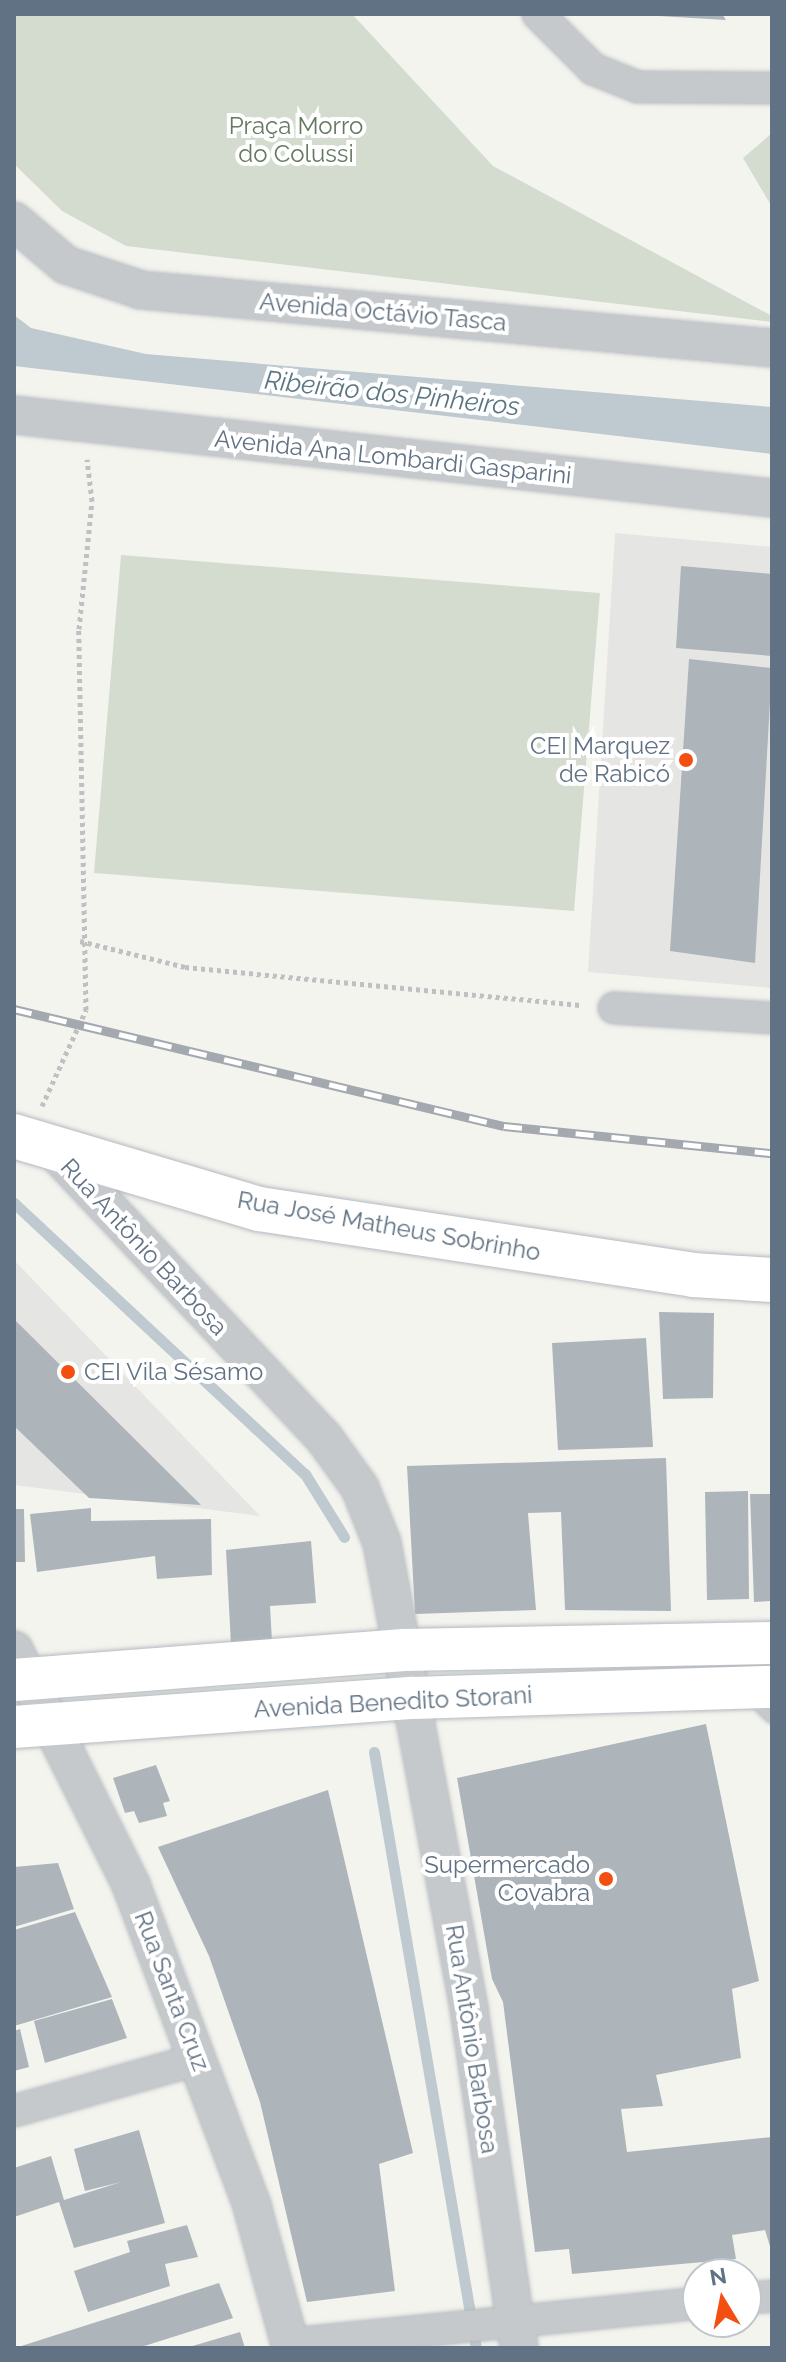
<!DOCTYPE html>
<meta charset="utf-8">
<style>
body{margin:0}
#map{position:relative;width:786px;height:2362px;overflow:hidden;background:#f4f4ef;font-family:Raleway,sans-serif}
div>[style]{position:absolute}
.built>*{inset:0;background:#e5e6e3}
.green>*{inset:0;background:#d4dcd0}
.water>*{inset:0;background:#becacf}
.stream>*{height:11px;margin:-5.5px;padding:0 5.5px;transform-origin:5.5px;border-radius:5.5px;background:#becacf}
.building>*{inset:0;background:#adb5ba}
.path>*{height:5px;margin-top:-2.5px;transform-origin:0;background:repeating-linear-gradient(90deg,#bec0c2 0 4px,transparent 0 8px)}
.roads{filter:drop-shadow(0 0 2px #b5babf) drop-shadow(0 0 2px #b5babf)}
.service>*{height:14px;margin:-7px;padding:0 7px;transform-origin:7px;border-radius:7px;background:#c6c9cc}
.minor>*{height:30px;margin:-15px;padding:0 15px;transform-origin:15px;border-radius:15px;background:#c6c9cc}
.tertiary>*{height:36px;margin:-18px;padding:0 18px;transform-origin:18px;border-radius:18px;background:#c6c9cc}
.secondary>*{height:42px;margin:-21px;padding:0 21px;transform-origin:21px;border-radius:21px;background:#fff}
.primary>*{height:44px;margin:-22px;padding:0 22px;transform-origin:22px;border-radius:22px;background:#fff}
.rail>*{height:9px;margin-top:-4.5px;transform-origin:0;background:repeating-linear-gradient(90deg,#fff 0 18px,#a3a9af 0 36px);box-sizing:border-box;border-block:2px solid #a3a9af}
.dots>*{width:22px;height:22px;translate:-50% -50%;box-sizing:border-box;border:4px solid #fff;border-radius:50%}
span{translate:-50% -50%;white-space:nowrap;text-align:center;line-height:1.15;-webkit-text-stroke:8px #fff;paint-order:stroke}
.park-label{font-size:24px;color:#647a60}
.street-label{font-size:24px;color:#607283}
.poi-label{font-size:24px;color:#607283}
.right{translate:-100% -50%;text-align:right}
.left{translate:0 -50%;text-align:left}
.water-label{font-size:26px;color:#5b7682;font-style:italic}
.frame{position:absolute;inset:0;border:16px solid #607283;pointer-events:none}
.north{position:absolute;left:682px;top:2258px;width:80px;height:80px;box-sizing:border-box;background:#fff;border:2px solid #bfc7cd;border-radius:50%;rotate:350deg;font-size:22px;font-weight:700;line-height:32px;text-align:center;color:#607283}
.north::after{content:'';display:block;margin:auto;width:28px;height:36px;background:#f34f11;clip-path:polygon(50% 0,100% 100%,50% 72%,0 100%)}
</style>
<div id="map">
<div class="built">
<div style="clip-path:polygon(615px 533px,772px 547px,772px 988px,588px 972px)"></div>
<div style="clip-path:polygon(14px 1260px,260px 1516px,14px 1485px)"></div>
</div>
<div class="green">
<div style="clip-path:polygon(14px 14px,352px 14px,493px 166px,772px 316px,772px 322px,126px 246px,62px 211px,14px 164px)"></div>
<div style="clip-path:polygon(772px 133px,772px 207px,743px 158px)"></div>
<div style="clip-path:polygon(121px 555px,600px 593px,574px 911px,94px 873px)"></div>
</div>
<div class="water">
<div style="clip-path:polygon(14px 315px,31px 328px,146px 354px,772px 407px,772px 454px,14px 366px)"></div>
</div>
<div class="stream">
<div style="left:14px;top:1203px;width:398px;rotate:43deg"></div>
<div style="left:305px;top:1474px;width:74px;rotate:58.2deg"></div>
<div style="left:374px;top:1752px;width:605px;rotate:80.29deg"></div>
</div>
<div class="building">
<div style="clip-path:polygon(722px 14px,726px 20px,659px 16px,659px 14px)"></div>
<div style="clip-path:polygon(681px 566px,772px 574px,772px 656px,676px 648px)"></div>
<div style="clip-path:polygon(689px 659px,772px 668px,755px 963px,670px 951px)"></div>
<div style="clip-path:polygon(659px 1312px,714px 1313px,713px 1398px,663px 1399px)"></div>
<div style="clip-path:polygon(14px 1319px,201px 1505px,89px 1498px,14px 1426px)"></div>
<div style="clip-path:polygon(646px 1338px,653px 1447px,558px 1450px,552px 1343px)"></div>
<div style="clip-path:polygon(666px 1458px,671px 1611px,565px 1610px,561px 1512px,528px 1513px,536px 1610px,415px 1614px,407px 1466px)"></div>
<div style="clip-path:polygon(748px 1491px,749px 1599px,707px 1600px,705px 1492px)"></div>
<div style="clip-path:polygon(750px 1494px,772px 1494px,772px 1601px,754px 1602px)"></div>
<div style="clip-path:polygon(91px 1508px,91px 1521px,211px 1519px,212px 1575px,157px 1579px,155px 1556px,37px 1572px,30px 1514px)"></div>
<div style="clip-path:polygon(14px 1509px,24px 1509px,25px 1562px,14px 1562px)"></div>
<div style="clip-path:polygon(311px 1541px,316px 1603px,270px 1606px,272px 1642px,231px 1645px,226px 1550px)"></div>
<div style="clip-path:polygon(706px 1724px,759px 1981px,732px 1989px,741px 2058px,656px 2075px,663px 2106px,621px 2109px,627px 2152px,772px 2137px,772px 2253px,765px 2230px,732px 2235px,736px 2259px,572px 2274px,569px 2249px,535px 2252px,503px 2002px,492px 1979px,457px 1778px)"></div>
<div style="clip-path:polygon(156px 1765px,170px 1801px,163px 1803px,167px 1816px,139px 1823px,134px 1811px,125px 1813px,113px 1778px)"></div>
<div style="clip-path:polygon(328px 1790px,413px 2153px,379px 2164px,395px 2291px,307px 2302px,260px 2102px,209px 1956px,158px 1847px)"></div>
<div style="clip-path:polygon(58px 1863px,74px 1909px,14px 1927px,14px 1867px)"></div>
<div style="clip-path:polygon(75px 1912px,112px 1997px,14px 2026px,14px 1930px)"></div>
<div style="clip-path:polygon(112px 1999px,127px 2038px,45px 2063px,34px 2021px)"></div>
<div style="clip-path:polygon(20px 2029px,29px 2067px,14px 2071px,14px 2031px)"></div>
<div style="clip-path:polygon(139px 2130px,165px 2223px,74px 2248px,59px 2202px,14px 2217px,14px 2168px,51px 2156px,64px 2200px,121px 2182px,85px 2191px,74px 2149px)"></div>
<div style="clip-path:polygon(187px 2225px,198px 2257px,165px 2264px,170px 2286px,88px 2312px,74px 2271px,130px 2252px,127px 2241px)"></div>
<div style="clip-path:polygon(219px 2283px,233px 2318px,138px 2348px,15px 2348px)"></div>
<div style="clip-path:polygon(240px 2332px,245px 2348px,189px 2348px,189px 2347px)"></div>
</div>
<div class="path">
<div style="left:80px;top:941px;width:108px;rotate:13.9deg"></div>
<div style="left:185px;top:967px;width:399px;rotate:5.5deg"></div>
<div style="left:42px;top:1106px;width:106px;rotate:-65.4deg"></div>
<div style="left:86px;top:1010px;width:381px;rotate:-91.1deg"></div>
<div style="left:79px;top:629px;width:129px;rotate:-84.2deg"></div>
<div style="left:92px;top:501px;width:42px;rotate:-96.8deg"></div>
</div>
<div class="roads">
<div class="service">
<div style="left:752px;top:1696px;width:28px;rotate:44deg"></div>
</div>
<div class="minor">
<div style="left:538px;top:14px;width:78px;rotate:45deg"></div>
<div style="left:593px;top:69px;width:48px;rotate:21.8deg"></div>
<div style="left:638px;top:87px;width:134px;rotate:0.4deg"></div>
<div style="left:614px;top:1008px;width:158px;rotate:3.6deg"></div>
<div style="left:14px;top:2111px;width:192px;rotate:-15.7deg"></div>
<div style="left:746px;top:2298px;width:26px;rotate:-4deg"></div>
<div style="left:290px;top:2344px;width:410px;rotate:-5.7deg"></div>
</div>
<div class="tertiary">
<div style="left:14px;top:221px;width:68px;rotate:40.2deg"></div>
<div style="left:66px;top:265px;width:79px;rotate:18.4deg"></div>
<div style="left:141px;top:290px;width:634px;rotate:5.25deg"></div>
<div style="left:14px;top:415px;width:763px;rotate:6.25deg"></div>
<div style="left:47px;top:1143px;width:405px;rotate:46.8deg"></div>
<div style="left:324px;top:1438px;width:62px;rotate:54.2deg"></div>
<div style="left:360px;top:1488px;width:59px;rotate:68.2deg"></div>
<div style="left:382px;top:1543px;width:474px;rotate:79.4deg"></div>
<div style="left:469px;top:2009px;width:343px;rotate:81.6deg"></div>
<div style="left:14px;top:1650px;width:263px;rotate:63.5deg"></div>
<div style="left:131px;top:1885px;width:343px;rotate:69.3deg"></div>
<div style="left:252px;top:2206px;width:147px;rotate:74.6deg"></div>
</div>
<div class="secondary">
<div style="left:14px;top:1680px;width:391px;rotate:-4.4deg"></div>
<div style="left:404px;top:1650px;width:368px;rotate:-1.1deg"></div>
<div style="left:14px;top:1727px;width:400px;rotate:-4.2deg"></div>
<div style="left:413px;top:1698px;width:359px;rotate:-1.8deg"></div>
</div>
<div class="primary">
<div style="left:14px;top:1136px;width:256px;rotate:16.6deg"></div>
<div style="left:259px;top:1209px;width:439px;rotate:8.6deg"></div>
<div style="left:693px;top:1275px;width:79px;rotate:3.6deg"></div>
</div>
</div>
<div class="rail">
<div style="left:14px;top:1009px;width:504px;rotate:13.43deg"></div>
<div style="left:504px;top:1126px;width:269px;rotate:5.8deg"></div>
</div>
<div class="dots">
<div style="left:686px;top:760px;background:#f34f11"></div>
<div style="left:68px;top:1372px;background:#f34f11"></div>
<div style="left:606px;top:1879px;background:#f34f11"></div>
</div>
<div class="park-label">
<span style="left:296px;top:140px">Praça Morro<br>do Colussi</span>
</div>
<div class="street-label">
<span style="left:383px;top:312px;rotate:5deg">Avenida Octávio Tasca</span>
<span style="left:393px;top:457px;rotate:6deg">Avenida Ana Lombardi Gasparini</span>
<span style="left:389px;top:1226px;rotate:10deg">Rua José Matheus Sobrinho</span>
<span style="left:144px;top:1247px;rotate:47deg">Rua Antônio Barbosa</span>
<span style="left:393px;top:1702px;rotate:-3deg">Avenida Benedito Storani</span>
<span style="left:172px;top:1991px;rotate:69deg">Rua Santa Cruz</span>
<span style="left:472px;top:2039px;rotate:81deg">Rua Antônio Barbosa</span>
</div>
<div class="poi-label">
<span class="right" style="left:670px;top:760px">CEI Marquez<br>de Rabicó</span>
<span class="left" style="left:84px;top:1372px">CEI Vila Sésamo</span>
<span class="right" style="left:590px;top:1879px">Supermercado<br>Covabra</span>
</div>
<div class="water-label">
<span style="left:392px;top:394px;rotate:6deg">Ribeirão dos Pinheiros</span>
</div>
<div class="frame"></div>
<div class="north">N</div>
</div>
